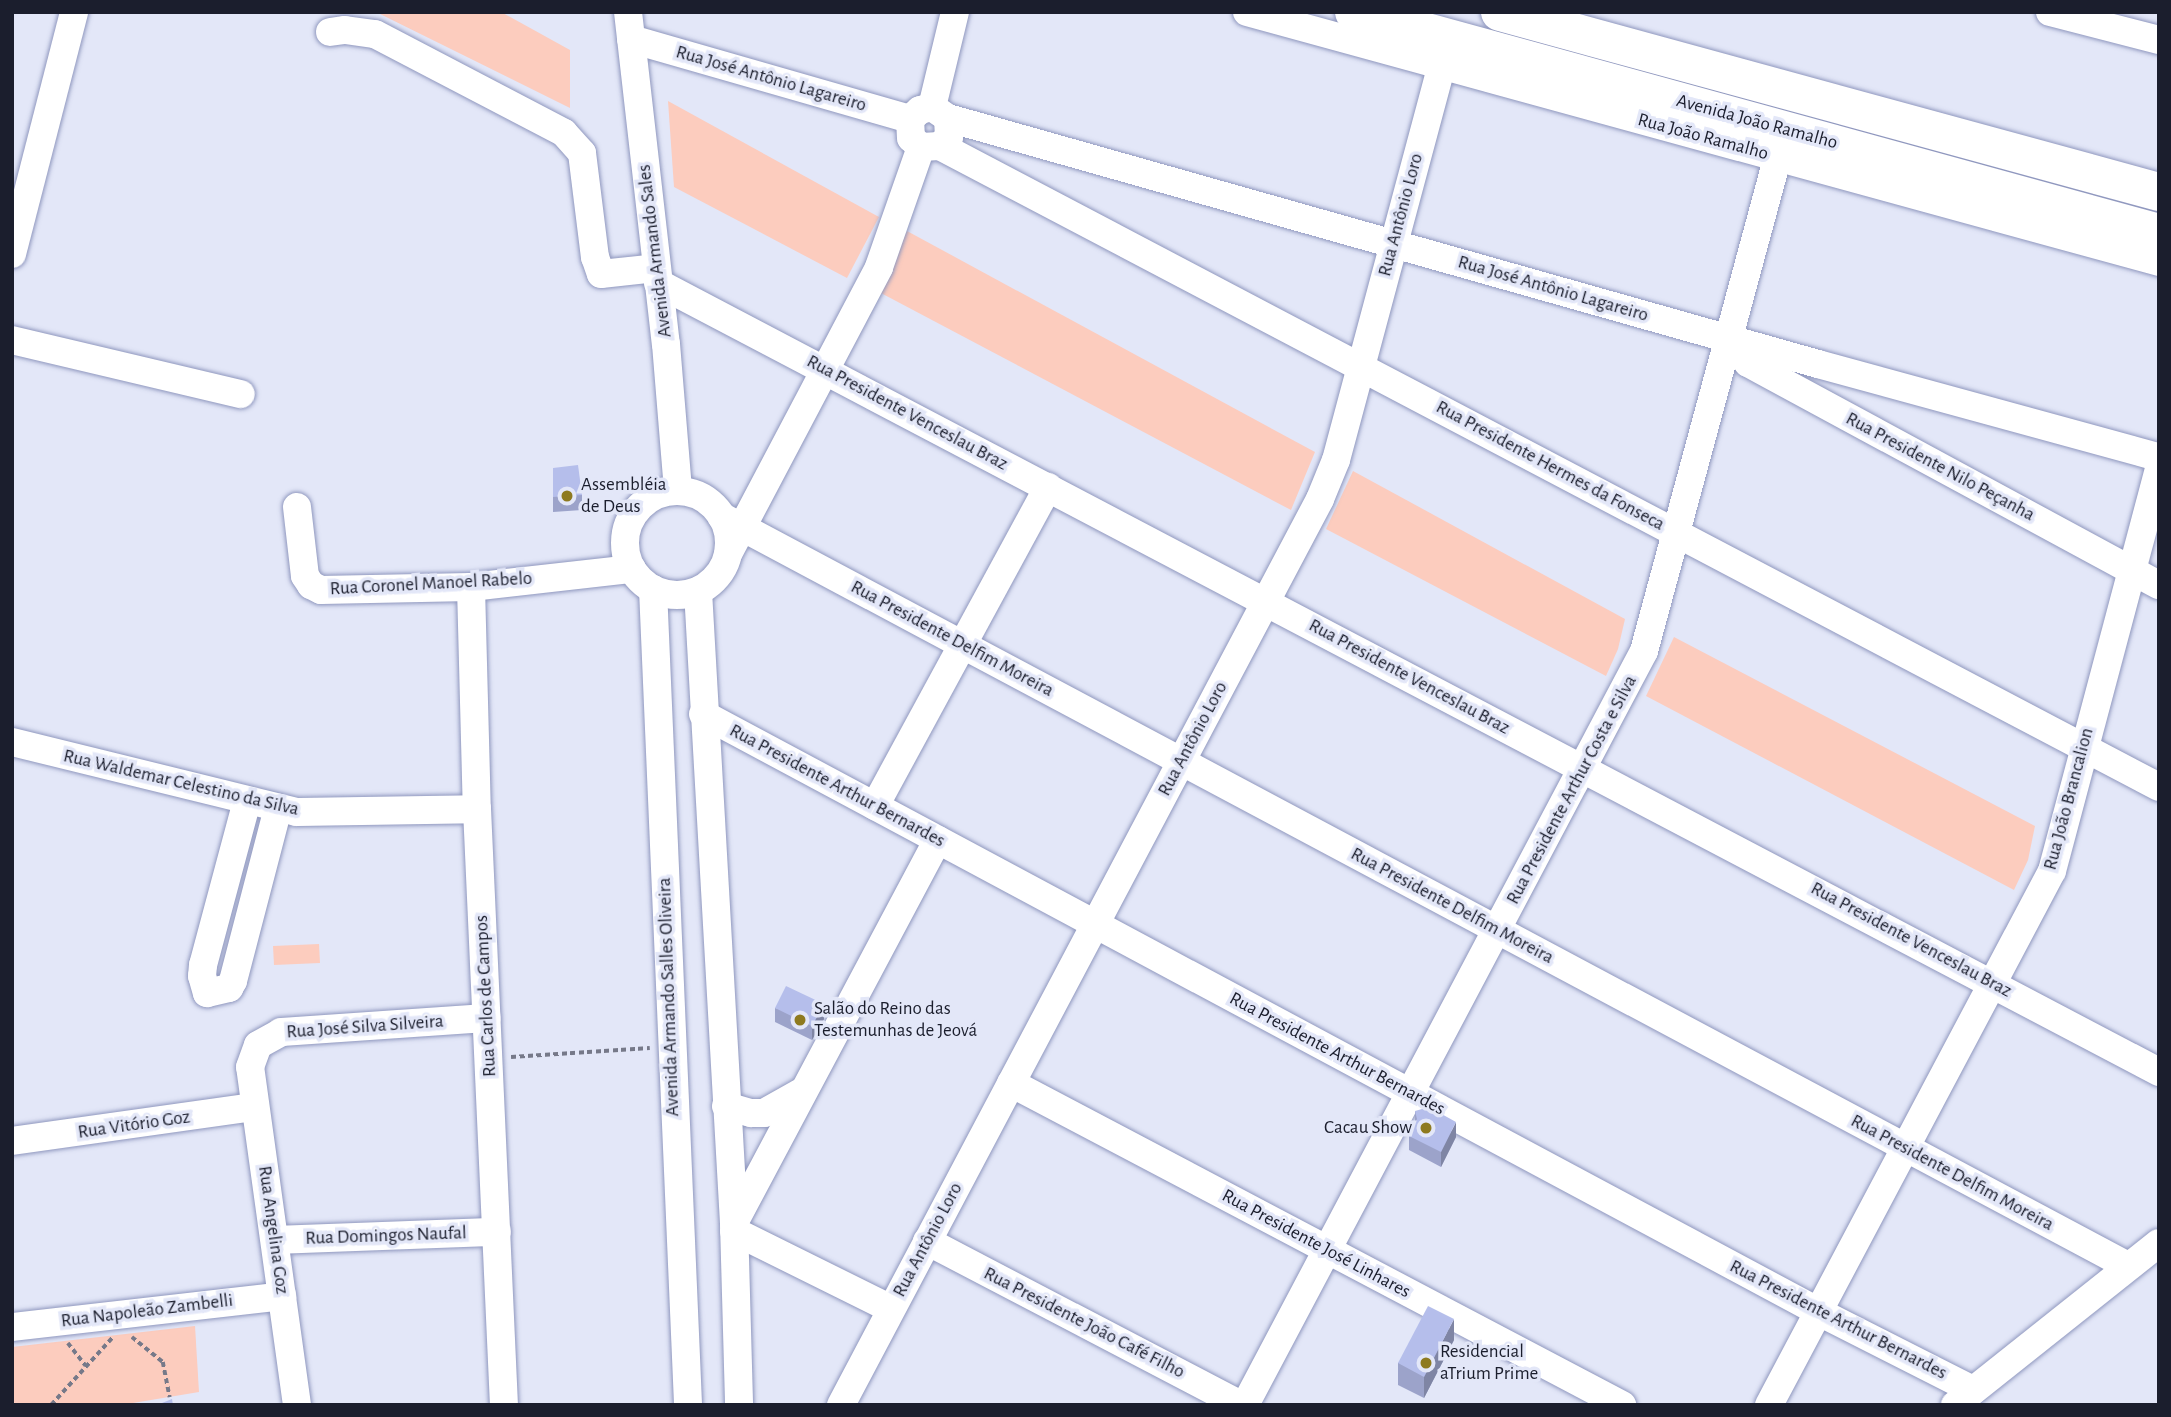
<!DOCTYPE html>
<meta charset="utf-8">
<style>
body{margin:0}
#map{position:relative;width:2171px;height:1417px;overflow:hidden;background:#e3e7f8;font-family:"Alegreya Sans",sans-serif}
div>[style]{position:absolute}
.green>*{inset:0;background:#fcccbe}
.path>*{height:3.5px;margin-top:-1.75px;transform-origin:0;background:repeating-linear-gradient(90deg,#767989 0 5px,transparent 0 8.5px)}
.roads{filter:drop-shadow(0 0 2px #8f97be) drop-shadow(0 0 2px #8f97be)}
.minor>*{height:28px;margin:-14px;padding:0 14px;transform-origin:14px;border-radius:14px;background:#fff}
.minor>.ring{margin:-14px;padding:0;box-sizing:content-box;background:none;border:28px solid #fff;border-radius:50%}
.highway>*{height:38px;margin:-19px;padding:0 19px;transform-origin:19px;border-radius:19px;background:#fff}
.wall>*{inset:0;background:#9ca3ca}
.shaded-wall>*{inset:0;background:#7f85a4}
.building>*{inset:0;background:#b5beeb}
.dots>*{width:19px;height:19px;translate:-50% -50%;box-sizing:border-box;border:4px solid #e3e7f8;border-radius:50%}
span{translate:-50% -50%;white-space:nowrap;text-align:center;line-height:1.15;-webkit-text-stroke:7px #e3e7f8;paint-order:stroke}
.street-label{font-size:19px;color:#1b1e2d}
.poi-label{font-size:19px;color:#1b1e2d}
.left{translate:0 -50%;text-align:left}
.right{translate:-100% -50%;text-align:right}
.frame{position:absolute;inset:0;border:14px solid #1b1e2d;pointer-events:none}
</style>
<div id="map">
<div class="green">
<div style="clip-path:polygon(376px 12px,501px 12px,570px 50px,570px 108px)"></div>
<div style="clip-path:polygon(668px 101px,879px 217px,847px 278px,674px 187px)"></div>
<div style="clip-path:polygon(907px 231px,1315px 452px,1291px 510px,879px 292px)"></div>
<div style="clip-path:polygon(1353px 471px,1625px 619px,1618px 649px,1606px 676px,1326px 529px)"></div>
<div style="clip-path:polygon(1674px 637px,2035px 826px,2028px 860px,2014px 890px,1646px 696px)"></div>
<div style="clip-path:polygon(319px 944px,320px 963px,274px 965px,273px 946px)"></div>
<div style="clip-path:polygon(195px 1326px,199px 1392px,121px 1405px,12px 1404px,12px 1347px)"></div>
</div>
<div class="path">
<div style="left:511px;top:1057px;width:139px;rotate:-3.7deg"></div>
<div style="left:132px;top:1337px;width:40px;rotate:39deg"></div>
<div style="left:163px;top:1362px;width:36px;rotate:79deg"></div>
<div style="left:68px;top:1343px;width:29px;rotate:52deg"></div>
<div style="left:51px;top:1405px;width:91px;rotate:-47.7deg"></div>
</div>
<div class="roads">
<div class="minor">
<div style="left:628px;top:12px;width:334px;rotate:83.5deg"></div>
<div style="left:666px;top:344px;width:147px;rotate:85.3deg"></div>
<div style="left:1247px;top:12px;width:946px;rotate:15.33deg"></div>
<div style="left:2050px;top:12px;width:113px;rotate:14.4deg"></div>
<div style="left:330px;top:32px;width:15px;rotate:-8deg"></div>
<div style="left:345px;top:30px;width:30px;rotate:8deg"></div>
<div style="left:375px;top:34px;width:213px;rotate:27.6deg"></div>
<div style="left:564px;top:133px;width:27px;rotate:48deg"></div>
<div style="left:582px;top:153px;width:105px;rotate:82.9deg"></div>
<div style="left:595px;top:257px;width:18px;rotate:71deg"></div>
<div style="left:601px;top:274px;width:55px;rotate:-6.2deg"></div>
<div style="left:631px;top:39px;width:290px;rotate:16deg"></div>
<div style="left:932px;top:107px;width:98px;rotate:-76.4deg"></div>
<div style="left:948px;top:118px;width:19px;rotate:87deg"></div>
<div style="left:949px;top:137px;width:13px;rotate:135deg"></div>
<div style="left:940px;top:146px;width:19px;rotate:177deg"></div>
<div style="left:921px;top:147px;width:13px;rotate:-138deg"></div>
<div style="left:911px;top:138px;width:19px;rotate:-93deg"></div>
<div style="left:910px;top:119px;width:13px;rotate:-42deg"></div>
<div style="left:920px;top:110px;width:12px;rotate:-14deg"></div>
<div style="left:932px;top:107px;width:19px;rotate:35deg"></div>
<div style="left:948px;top:118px;width:904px;rotate:15.79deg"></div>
<div style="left:1818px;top:364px;width:353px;rotate:15.3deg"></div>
<div style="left:940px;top:146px;width:1377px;rotate:27.74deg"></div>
<div style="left:12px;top:254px;width:250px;rotate:-75.6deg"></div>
<div style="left:658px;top:283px;width:1696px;rotate:27.73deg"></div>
<div style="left:1730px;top:339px;width:30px;rotate:53deg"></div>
<div style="left:1748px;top:363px;width:467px;rotate:28.4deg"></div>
<div style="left:12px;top:340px;width:235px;rotate:13.3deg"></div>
<div class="ring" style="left:625px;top:491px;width:76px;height:76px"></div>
<div style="left:297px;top:507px;width:69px;rotate:83.4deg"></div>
<div style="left:305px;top:576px;width:11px;rotate:56deg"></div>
<div style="left:311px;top:585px;width:11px;rotate:27deg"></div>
<div style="left:321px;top:590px;width:150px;rotate:-1.1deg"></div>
<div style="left:471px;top:587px;width:162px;rotate:-6.4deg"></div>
<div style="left:721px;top:516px;width:1594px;rotate:28.06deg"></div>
<div style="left:728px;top:554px;width:324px;rotate:-62.2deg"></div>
<div style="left:879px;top:267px;width:127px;rotate:-70.7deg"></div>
<div style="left:471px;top:587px;width:222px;rotate:88.5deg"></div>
<div style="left:477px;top:809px;width:597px;rotate:87.41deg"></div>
<div style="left:653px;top:589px;width:817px;rotate:87.54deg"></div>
<div style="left:698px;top:591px;width:633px;rotate:86.74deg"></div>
<div style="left:734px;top:1223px;width:182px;rotate:88.4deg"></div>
<div style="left:703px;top:714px;width:1266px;rotate:28.18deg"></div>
<div style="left:1819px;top:1312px;width:173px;rotate:26.9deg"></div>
<div style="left:12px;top:742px;width:292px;rotate:13.8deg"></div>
<div style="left:296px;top:812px;width:181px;rotate:-0.9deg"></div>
<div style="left:247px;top:801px;width:170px;rotate:105deg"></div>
<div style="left:203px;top:965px;width:11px;rotate:95deg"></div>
<div style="left:202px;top:976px;width:18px;rotate:74deg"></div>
<div style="left:207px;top:993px;width:23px;rotate:-13deg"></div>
<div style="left:229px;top:988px;width:8px;rotate:-60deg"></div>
<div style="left:233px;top:981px;width:179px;rotate:-75.4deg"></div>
<div style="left:875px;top:806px;width:363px;rotate:-61.5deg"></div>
<div style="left:1011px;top:1083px;width:691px;rotate:27.79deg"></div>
<div style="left:726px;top:1106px;width:26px;rotate:16deg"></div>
<div style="left:751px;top:1113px;width:13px"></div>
<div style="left:764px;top:1113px;width:45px;rotate:-29.4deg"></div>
<div style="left:12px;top:1141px;width:245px;rotate:-8deg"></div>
<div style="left:734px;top:1223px;width:434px;rotate:-62deg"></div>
<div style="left:734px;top:1231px;width:175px;rotate:26.4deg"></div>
<div style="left:275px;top:1240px;width:222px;rotate:-2.1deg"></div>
<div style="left:927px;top:1241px;width:354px;rotate:27.6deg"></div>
<div style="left:12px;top:1327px;width:272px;rotate:-6.5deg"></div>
<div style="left:297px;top:1405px;width:341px;rotate:-97.9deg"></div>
<div style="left:250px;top:1067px;width:23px;rotate:-70deg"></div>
<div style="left:258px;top:1045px;width:26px;rotate:-29deg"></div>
<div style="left:281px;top:1032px;width:206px;rotate:-3.9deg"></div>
<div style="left:841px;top:1405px;width:1025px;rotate:-62.13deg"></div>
<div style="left:1320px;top:499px;width:42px;rotate:-67.7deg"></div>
<div style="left:1336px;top:460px;width:409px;rotate:-75deg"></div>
<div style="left:1442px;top:65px;width:30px;rotate:-53deg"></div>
<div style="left:1245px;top:1405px;width:853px;rotate:-62.11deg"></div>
<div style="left:1644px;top:651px;width:540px;rotate:-74.86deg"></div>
<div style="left:1769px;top:1405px;width:604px;rotate:-62.08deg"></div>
<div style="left:2052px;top:871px;width:416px;rotate:-75.1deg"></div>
<div style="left:1955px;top:1405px;width:260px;rotate:-38.5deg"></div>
</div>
<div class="highway">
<div style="left:1354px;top:12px;width:835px;rotate:15.35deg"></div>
<div style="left:1500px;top:12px;width:683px;rotate:15.28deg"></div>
</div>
</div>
<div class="wall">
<div style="clip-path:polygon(553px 468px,582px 495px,582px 510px,553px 512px)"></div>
<div style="clip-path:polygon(775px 1008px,824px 1019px,812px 1040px,775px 1022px)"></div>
<div style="clip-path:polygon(1415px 1111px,1456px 1137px,1441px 1167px,1409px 1150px,1409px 1136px,1415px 1123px)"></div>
<div style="clip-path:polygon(1454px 1340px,1424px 1398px,1398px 1385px,1398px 1363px)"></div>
</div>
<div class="shaded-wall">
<div style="clip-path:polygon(824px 1004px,824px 1019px,812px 1040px,812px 1026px)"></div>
<div style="clip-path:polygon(1456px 1122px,1456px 1137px,1441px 1167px,1441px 1152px)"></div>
<div style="clip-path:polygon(1454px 1319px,1454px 1340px,1424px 1398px,1424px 1377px)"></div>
</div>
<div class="building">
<div style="clip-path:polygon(578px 465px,582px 495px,553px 497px,553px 468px)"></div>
<div style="clip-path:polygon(786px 986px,824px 1004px,812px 1026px,775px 1008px)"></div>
<div style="clip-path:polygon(1429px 1107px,1456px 1122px,1441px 1152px,1409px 1136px,1417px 1119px,1415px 1111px)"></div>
<div style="clip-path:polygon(1428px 1306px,1454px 1319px,1424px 1377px,1398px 1363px)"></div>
<div style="clip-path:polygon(172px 1399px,173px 1405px,157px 1405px)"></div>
</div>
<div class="dots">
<div style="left:567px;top:496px;background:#8e7a1f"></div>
<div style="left:800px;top:1020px;background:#8e7a1f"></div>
<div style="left:1426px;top:1128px;background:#8e7a1f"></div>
<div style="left:1426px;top:1363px;background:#8e7a1f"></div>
</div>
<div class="street-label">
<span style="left:771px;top:79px;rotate:16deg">Rua José Antônio Lagareiro</span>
<span style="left:1757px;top:122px;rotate:15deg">Avenida João Ramalho</span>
<span style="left:1703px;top:137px;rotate:15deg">Rua João Ramalho</span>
<span style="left:1401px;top:215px;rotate:-75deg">Rua Antônio Loro</span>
<span style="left:655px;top:251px;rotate:-97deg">Avenida Armando Sales</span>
<span style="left:1553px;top:289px;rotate:16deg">Rua José Antônio Lagareiro</span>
<span style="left:907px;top:413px;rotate:28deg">Rua Presidente Venceslau Braz</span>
<span style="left:1550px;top:466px;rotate:28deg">Rua Presidente Hermes da Fonseca</span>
<span style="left:1940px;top:467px;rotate:28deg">Rua Presidente Nilo Peçanha</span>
<span style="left:431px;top:584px;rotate:-3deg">Rua Coronel Manoel Rabelo</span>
<span style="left:952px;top:639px;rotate:28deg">Rua Presidente Delfim Moreira</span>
<span style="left:1409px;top:677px;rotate:28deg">Rua Presidente Venceslau Braz</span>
<span style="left:1193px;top:739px;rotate:-62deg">Rua Antônio Loro</span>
<span style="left:181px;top:783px;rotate:13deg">Rua Waldemar Celestino da Silva</span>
<span style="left:837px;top:786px;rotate:28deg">Rua Presidente Arthur Bernardes</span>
<span style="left:1572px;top:790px;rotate:-62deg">Rua Presidente Arthur Costa e Silva</span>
<span style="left:2069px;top:799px;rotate:-75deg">Rua João Brancalion</span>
<span style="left:1452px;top:906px;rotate:28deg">Rua Presidente Delfim Moreira</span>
<span style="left:1911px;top:940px;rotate:28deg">Rua Presidente Venceslau Braz</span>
<span style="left:486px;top:996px;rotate:-93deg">Rua Carlos de Campos</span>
<span style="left:669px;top:997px;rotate:-92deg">Avenida Armando Salles Oliveira</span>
<span style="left:365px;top:1027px;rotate:-4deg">Rua José Silva Silveira</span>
<span style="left:1337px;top:1054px;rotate:28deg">Rua Presidente Arthur Bernardes</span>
<span style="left:134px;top:1125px;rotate:-8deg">Rua Vitório Goz</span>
<span style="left:1952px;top:1173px;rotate:28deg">Rua Presidente Delfim Moreira</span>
<span style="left:273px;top:1230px;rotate:82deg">Rua Angelina Goz</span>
<span style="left:386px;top:1236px;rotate:-2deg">Rua Domingos Naufal</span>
<span style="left:928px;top:1240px;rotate:-62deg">Rua Antônio Loro</span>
<span style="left:1316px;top:1244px;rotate:28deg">Rua Presidente José Linhares</span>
<span style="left:147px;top:1311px;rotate:-7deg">Rua Napoleão Zambelli</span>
<span style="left:1838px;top:1320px;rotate:27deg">Rua Presidente Arthur Bernardes</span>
<span style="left:1084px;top:1323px;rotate:27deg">Rua Presidente João Café Filho</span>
</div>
<div class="poi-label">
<span class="left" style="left:581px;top:496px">Assembléia<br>de Deus</span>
<span class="left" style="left:814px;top:1020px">Salão do Reino das<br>Testemunhas de Jeová</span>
<span class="right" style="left:1412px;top:1128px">Cacau Show</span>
<span class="left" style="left:1440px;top:1363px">Residencial<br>aTrium Prime</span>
</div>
<div class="frame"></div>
</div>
